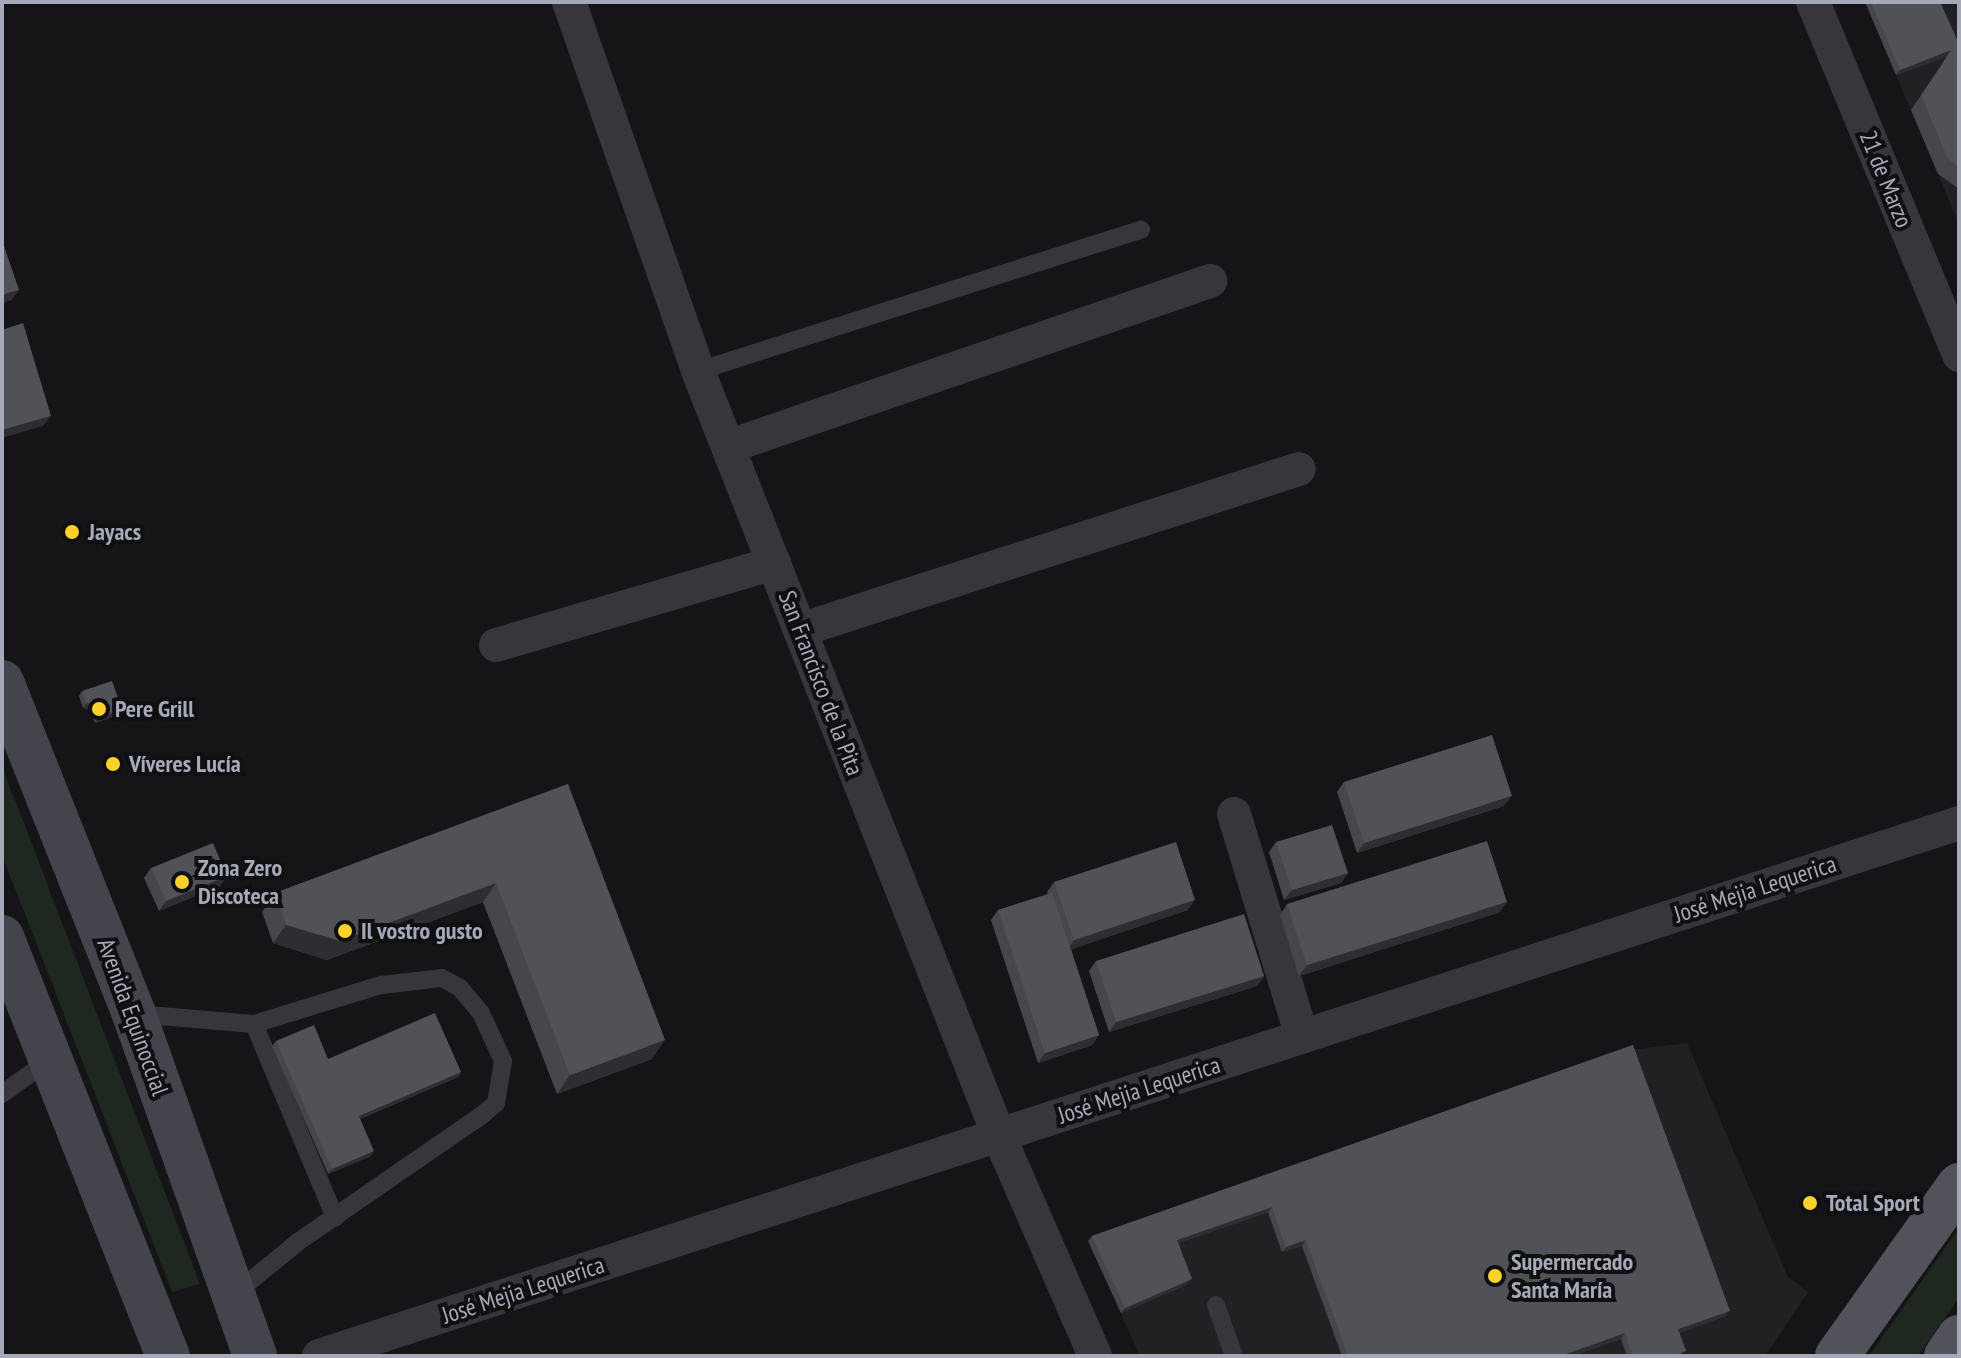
<!DOCTYPE html>
<meta charset="utf-8">
<style>
body{margin:0}
#map{position:relative;width:1961px;height:1358px;overflow:hidden;background:#151517;font-family:"PT Sans Narrow",sans-serif}
div>[style]{position:absolute}
.built>*{inset:0;background:#212124}
.green>*{inset:0;background:#1f2721}
.lane>*{height:18px;margin:-9px;padding:0 9px;transform-origin:9px;border-radius:9px;background:#36363c}
.street>*{height:34px;margin:-17px;padding:0 17px;transform-origin:17px;border-radius:17px;background:#36363c}
.secondary>*{height:44px;margin:-22px;padding:0 22px;transform-origin:22px;border-radius:22px;background:#44454c}
.primary>*{height:44px;margin:-22px;padding:0 22px;transform-origin:22px;border-radius:22px;background:#52525b}
.wall>*{inset:0;background:#46464c}
.shaded-wall>*{inset:0;background:#2e2e32}
.building>*{inset:0;background:#515158}
.dots>*{width:22px;height:22px;translate:-50% -50%;box-sizing:border-box;border:4px solid #101012;border-radius:50%}
span{translate:-50% -50%;white-space:nowrap;text-align:center;line-height:1.15;-webkit-text-stroke:8px #101012;paint-order:stroke}
.street-label{font-size:24px;color:#a6a9b8}
.poi-label{font-size:24px;color:#a6a9b8;font-weight:700}
.left{translate:0 -50%;text-align:left}
.frame{position:absolute;inset:0;border:4px solid #a6a9b8;pointer-events:none}
</style>
<div id="map">
<div class="built">
<div style="clip-path:polygon(1865px 2px,1959px 2px,1959px 224px,1938px 174px)"></div>
<div style="clip-path:polygon(1687px 1043px,1788px 1277px,1808px 1292px,1765px 1356px,1140px 1356px,1088px 1241px,1630px 1050px)"></div>
</div>
<div class="green">
<div style="clip-path:polygon(2px 767px,24px 823px,200px 1284px,172px 1292px,2px 855px)"></div>
<div style="clip-path:polygon(1959px 1228px,1959px 1298px,1918px 1356px,1869px 1356px)"></div>
</div>
<div class="lane">
<div style="left:698px;top:371px;width:465px;rotate:-17.7deg"></div>
<div style="left:137px;top:1014px;width:117px;rotate:4.9deg"></div>
<div style="left:254px;top:1024px;width:133px;rotate:-17.1deg"></div>
<div style="left:381px;top:985px;width:61px;rotate:-6.5deg"></div>
<div style="left:442px;top:978px;width:21px;rotate:29deg"></div>
<div style="left:460px;top:988px;width:33px;rotate:50deg"></div>
<div style="left:481px;top:1013px;width:53px;rotate:65.4deg"></div>
<div style="left:503px;top:1061px;width:43px;rotate:99.5deg"></div>
<div style="left:496px;top:1103px;width:18px;rotate:139deg"></div>
<div style="left:482px;top:1115px;width:224px;rotate:145.4deg"></div>
<div style="left:298px;top:1242px;width:84px;rotate:140.8deg"></div>
<div style="left:254px;top:1024px;width:210px;rotate:67.3deg"></div>
<div style="left:2px;top:1094px;width:60px;rotate:-35.5deg"></div>
<div style="left:1216px;top:1305px;width:54px;rotate:70.6deg"></div>
</div>
<div class="street">
<div style="left:569px;top:2px;width:391px;rotate:70.7deg"></div>
<div style="left:698px;top:371px;width:822px;rotate:68.52deg"></div>
<div style="left:999px;top:1136px;width:240px;rotate:66.4deg"></div>
<div style="left:1813px;top:2px;width:382px;rotate:67.5deg"></div>
<div style="left:730px;top:446px;width:508px;rotate:-18.97deg"></div>
<div style="left:800px;top:630px;width:524px;rotate:-17.88deg"></div>
<div style="left:496px;top:645px;width:290px;rotate:-16.4deg"></div>
<div style="left:1234px;top:814px;width:233px;rotate:73deg"></div>
<div style="left:319px;top:1356px;width:1724px;rotate:-18deg"></div>
</div>
<div class="secondary">
<div style="left:2px;top:682px;width:357px;rotate:68.3deg"></div>
<div style="left:134px;top:1014px;width:363px;rotate:70.5deg"></div>
<div style="left:2px;top:937px;width:451px;rotate:68.4deg"></div>
</div>
<div class="primary">
<div style="left:1837px;top:1356px;width:210px;rotate:-54.5deg"></div>
<div style="left:1946px;top:1356px;width:23px;rotate:-56deg"></div>
</div>
<div class="wall">
<div style="clip-path:polygon(1865px 2px,1940px 2px,1958px 42px,1959px 40px,1959px 189px,1938px 174px,1911px 110px,1948px 56px,1896px 75px)"></div>
<div style="clip-path:polygon(82px 691px,122px 709px,118px 715px,95px 723px,90px 710px,83px 708px,79px 696px)"></div>
<div style="clip-path:polygon(1344px 782px,1504px 806px,1357px 853px,1337px 792px)"></div>
<div style="clip-path:polygon(568px 784px,652px 1059px,557px 1094px,483px 902px,327px 960px,273px 943px,262px 912px,275px 893px)"></div>
<div style="clip-path:polygon(1276px 842px,1348px 873px,1341px 883px,1284px 900px,1269px 852px)"></div>
<div style="clip-path:polygon(151px 868px,227px 876px,220px 886px,159px 911px,144px 878px)"></div>
<div style="clip-path:polygon(1054px 882px,1188px 910px,1071px 949px,1099px 1035px,1092px 1045px,1038px 1063px,991px 920px,998px 910px,1048px 894px,1047px 892px)"></div>
<div style="clip-path:polygon(1287px 904px,1500px 912px,1299px 976px,1280px 915px)"></div>
<div style="clip-path:polygon(1096px 961px,1264px 976px,1257px 986px,1109px 1032px,1089px 971px)"></div>
<div style="clip-path:polygon(276px 1041px,328px 1059px,461px 1072px,458px 1077px,360px 1119px,371px 1156px,328px 1174px,272px 1046px)"></div>
<div style="clip-path:polygon(1633px 1045px,1726px 1316px,1679px 1333px,1682px 1356px,1627px 1356px,1621px 1339px,1572px 1356px,1342px 1356px,1302px 1246px,1282px 1252px,1268px 1212px,1179px 1243px,1188px 1284px,1121px 1313px,1088px 1241px,1092px 1236px)"></div>
</div>
<div class="shaded-wall">
<div style="clip-path:polygon(1951px 50px,1948px 56px,1896px 75px,1900px 70px)"></div>
<div style="clip-path:polygon(19px 290px,12px 300px,2px 303px,2px 295px)"></div>
<div style="clip-path:polygon(51px 416px,43px 426px,2px 438px,2px 430px)"></div>
<div style="clip-path:polygon(87px 703px,94px 705px,90px 710px,83px 708px)"></div>
<div style="clip-path:polygon(122px 709px,118px 715px,95px 723px,98px 718px)"></div>
<div style="clip-path:polygon(1512px 796px,1504px 806px,1357px 853px,1364px 843px)"></div>
<div style="clip-path:polygon(1348px 873px,1341px 883px,1284px 900px,1292px 890px)"></div>
<div style="clip-path:polygon(227px 876px,220px 886px,159px 911px,166px 901px)"></div>
<div style="clip-path:polygon(496px 883px,483px 902px,327px 960px,273px 943px,286px 925px)"></div>
<div style="clip-path:polygon(1195px 900px,1188px 910px,1067px 951px,1074px 940px)"></div>
<div style="clip-path:polygon(1507px 902px,1500px 912px,1299px 976px,1307px 965px)"></div>
<div style="clip-path:polygon(1264px 976px,1257px 986px,1109px 1032px,1116px 1022px)"></div>
<div style="clip-path:polygon(1099px 1035px,1092px 1045px,1038px 1063px,1045px 1053px)"></div>
<div style="clip-path:polygon(665px 1040px,652px 1059px,557px 1094px,570px 1075px)"></div>
<div style="clip-path:polygon(461px 1072px,458px 1077px,355px 1121px,359px 1116px)"></div>
<div style="clip-path:polygon(374px 1151px,371px 1156px,328px 1174px,332px 1169px)"></div>
<div style="clip-path:polygon(1272px 1207px,1268px 1212px,1174px 1245px,1177px 1240px)"></div>
<div style="clip-path:polygon(1306px 1240px,1302px 1246px,1282px 1252px,1286px 1247px)"></div>
<div style="clip-path:polygon(1192px 1279px,1188px 1284px,1121px 1313px,1125px 1308px)"></div>
<div style="clip-path:polygon(1730px 1311px,1726px 1316px,1674px 1335px,1678px 1329px)"></div>
<div style="clip-path:polygon(1625px 1333px,1621px 1339px,1572px 1356px,1560px 1356px)"></div>
</div>
<div class="building">
<div style="clip-path:polygon(1871px 2px,1940px 2px,1958px 42px,1959px 40px,1959px 74px,1943px 63px,1936px 73px,1951px 50px,1900px 70px)"></div>
<div style="clip-path:polygon(1943px 63px,1959px 74px,1959px 167px,1948px 159px,1921px 95px)"></div>
<div style="clip-path:polygon(2px 240px,19px 290px,2px 295px)"></div>
<div style="clip-path:polygon(23px 323px,51px 416px,2px 430px,2px 330px)"></div>
<div style="clip-path:polygon(112px 681px,122px 709px,98px 718px,94px 705px,87px 703px,82px 691px)"></div>
<div style="clip-path:polygon(1492px 735px,1512px 796px,1364px 843px,1344px 782px)"></div>
<div style="clip-path:polygon(568px 784px,665px 1040px,570px 1075px,496px 883px,340px 941px,286px 925px,275px 893px)"></div>
<div style="clip-path:polygon(1332px 825px,1348px 873px,1292px 890px,1276px 842px)"></div>
<div style="clip-path:polygon(1487px 841px,1507px 902px,1307px 965px,1287px 904px)"></div>
<div style="clip-path:polygon(1176px 842px,1195px 900px,1074px 940px,1054px 882px)"></div>
<div style="clip-path:polygon(213px 843px,227px 876px,166px 901px,151px 868px)"></div>
<div style="clip-path:polygon(1052px 893px,1099px 1035px,1045px 1053px,998px 910px)"></div>
<div style="clip-path:polygon(1244px 914px,1264px 976px,1116px 1022px,1096px 961px)"></div>
<div style="clip-path:polygon(435px 1013px,461px 1072px,359px 1116px,374px 1151px,332px 1169px,276px 1041px,314px 1025px,328px 1059px)"></div>
<div style="clip-path:polygon(1633px 1045px,1730px 1311px,1678px 1329px,1686px 1351px,1673px 1356px,1633px 1356px,1625px 1333px,1560px 1356px,1348px 1356px,1306px 1240px,1286px 1247px,1272px 1207px,1177px 1240px,1192px 1279px,1125px 1308px,1092px 1236px)"></div>
</div>
<div class="dots">
<div style="left:72px;top:532px;background:#fad12a"></div>
<div style="left:99px;top:709px;background:#fad12a"></div>
<div style="left:113px;top:764px;background:#fad12a"></div>
<div style="left:182px;top:882px;background:#fad12a"></div>
<div style="left:345px;top:931px;background:#fad12a"></div>
<div style="left:1810px;top:1203px;background:#fad12a"></div>
<div style="left:1495px;top:1276px;background:#fad12a"></div>
</div>
<div class="street-label">
<span style="left:1886px;top:179px;rotate:68deg">21 de Marzo</span>
<span style="left:821px;top:683px;rotate:69deg">San Francisco de la Pita</span>
<span style="left:1755px;top:889px;rotate:-18deg">José Mejia Lequerica</span>
<span style="left:133px;top:1017px;rotate:70deg">Avenida Equinoccial</span>
<span style="left:1139px;top:1090px;rotate:-18deg">José Mejia Lequerica</span>
<span style="left:523px;top:1290px;rotate:-18deg">José Mejia Lequerica</span>
</div>
<div class="poi-label">
<span class="left" style="left:88px;top:532px">Jayacs</span>
<span class="left" style="left:115px;top:709px">Pere Grill</span>
<span class="left" style="left:129px;top:764px">Víveres Lucía</span>
<span class="left" style="left:198px;top:882px">Zona Zero<br>Discoteca</span>
<span class="left" style="left:361px;top:931px">Il vostro gusto</span>
<span class="left" style="left:1826px;top:1203px">Total Sport</span>
<span class="left" style="left:1511px;top:1276px">Supermercado<br>Santa María</span>
</div>
<div class="frame"></div>
</div>
